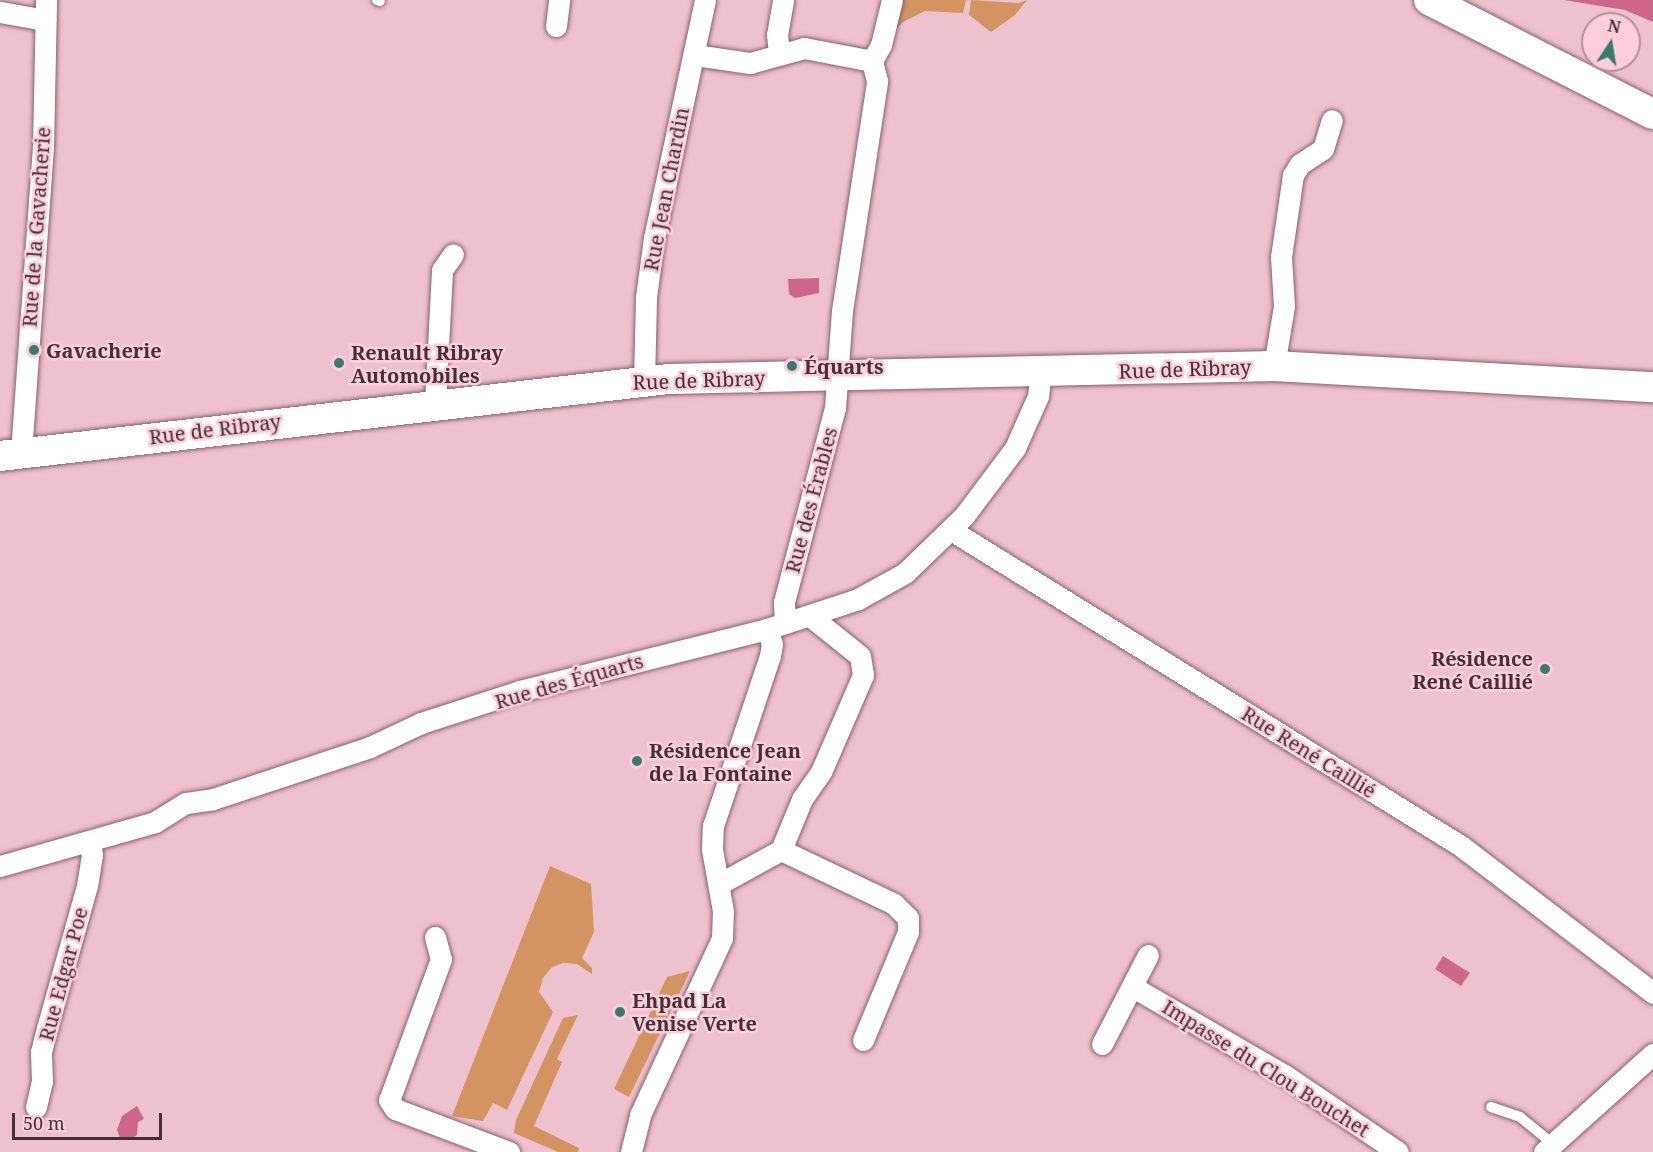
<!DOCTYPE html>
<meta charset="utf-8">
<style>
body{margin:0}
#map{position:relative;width:1653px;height:1152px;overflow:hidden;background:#eec1ce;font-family:"Noto Serif",serif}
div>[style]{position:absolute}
.green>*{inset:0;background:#d39462}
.water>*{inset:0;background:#cc678b}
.roads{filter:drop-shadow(0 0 2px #89616d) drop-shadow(0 0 2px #89616d)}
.lane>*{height:10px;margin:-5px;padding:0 5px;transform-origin:5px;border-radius:5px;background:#fff}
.street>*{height:21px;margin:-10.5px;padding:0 10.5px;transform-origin:10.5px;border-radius:10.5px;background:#fff}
.secondary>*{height:30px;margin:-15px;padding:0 15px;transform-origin:15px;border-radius:15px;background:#fff}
.dots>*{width:16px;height:16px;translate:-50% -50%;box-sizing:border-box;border:3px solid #fccddb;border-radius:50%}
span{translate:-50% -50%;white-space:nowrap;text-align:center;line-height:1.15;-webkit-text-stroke:5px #fccddb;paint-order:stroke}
.street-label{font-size:20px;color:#433136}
.poi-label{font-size:20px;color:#433136;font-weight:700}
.left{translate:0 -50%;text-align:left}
.right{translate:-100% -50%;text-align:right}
.north{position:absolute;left:1581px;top:12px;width:60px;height:60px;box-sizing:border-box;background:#fccddb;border:2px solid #b28f99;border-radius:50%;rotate:12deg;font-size:16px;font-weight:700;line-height:24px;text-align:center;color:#433136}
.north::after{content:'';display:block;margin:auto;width:21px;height:27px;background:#387b6e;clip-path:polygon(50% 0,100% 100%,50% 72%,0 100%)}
.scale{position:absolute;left:12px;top:1113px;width:150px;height:27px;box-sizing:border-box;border:3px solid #433136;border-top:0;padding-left:8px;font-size:18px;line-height:21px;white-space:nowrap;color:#433136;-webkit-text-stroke:4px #fccddb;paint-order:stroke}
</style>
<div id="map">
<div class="green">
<div style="clip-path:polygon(899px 0,966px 0,963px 13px,925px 11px,903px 22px,891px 34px)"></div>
<div style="clip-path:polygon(971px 0,1019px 3px,1027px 0,1015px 15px,991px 32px,969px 15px)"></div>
<div style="clip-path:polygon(550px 866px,591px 884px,594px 932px,582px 958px,592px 968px,592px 974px,577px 964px,563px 963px,552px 967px,543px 978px,539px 992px,553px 1012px,507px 1110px,493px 1103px,483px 1121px,452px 1116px)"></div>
<div style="clip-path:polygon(690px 971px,629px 1097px,614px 1089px,667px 977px)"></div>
<div style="clip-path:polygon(578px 1015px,557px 1059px,562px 1062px,534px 1126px,579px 1148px,578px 1152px,558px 1152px,514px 1133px,516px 1120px,563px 1018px)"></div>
</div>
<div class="water">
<div style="clip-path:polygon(1564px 0,1653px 0,1653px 22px,1625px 10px)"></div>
<div style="clip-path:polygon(819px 278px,819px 293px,795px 298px,789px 294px,788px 279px)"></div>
<div style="clip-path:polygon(1443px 956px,1470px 973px,1461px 986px,1435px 969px)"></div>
<div style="clip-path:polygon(137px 1106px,144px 1119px,138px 1122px,137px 1135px,131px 1139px,120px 1138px,117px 1130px,122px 1116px)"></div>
</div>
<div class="roads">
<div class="lane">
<div style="left:377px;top:0;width:3px;rotate:18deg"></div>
<div style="left:1491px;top:1107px;width:31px;rotate:19deg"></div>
<div style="left:1520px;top:1117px;width:43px;rotate:39.3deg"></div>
</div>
<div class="street">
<div style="left:0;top:12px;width:46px;rotate:10.1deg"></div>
<div style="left:556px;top:26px;width:26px;rotate:-83deg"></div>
<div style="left:779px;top:53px;width:18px;rotate:-96deg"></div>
<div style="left:777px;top:35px;width:36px;rotate:-80deg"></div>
<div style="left:695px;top:55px;width:56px;rotate:8.3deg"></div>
<div style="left:750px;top:63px;width:56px;rotate:-15.5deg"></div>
<div style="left:804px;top:48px;width:69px;rotate:10.8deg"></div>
<div style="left:1274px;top:366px;width:61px;rotate:-80.5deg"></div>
<div style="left:1284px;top:306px;width:49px;rotate:-93.5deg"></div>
<div style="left:1281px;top:257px;width:83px;rotate:-81.7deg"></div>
<div style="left:1293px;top:175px;width:13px;rotate:-58deg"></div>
<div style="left:1300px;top:164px;width:27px;rotate:-33deg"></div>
<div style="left:1323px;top:149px;width:30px;rotate:-73deg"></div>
<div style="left:644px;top:381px;width:84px;rotate:-88.6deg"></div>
<div style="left:646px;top:297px;width:60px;rotate:-82.3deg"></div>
<div style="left:654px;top:238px;width:243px;rotate:-77.9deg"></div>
<div style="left:435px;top:404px;width:134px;rotate:-87deg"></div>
<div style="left:442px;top:270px;width:19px;rotate:-55deg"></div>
<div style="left:21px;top:453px;width:307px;rotate:-85.9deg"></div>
<div style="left:43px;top:147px;width:147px;rotate:-88.8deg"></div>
<div style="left:951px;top:530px;width:600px;rotate:31.78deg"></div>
<div style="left:1461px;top:846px;width:242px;rotate:37.4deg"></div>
<div style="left:785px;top:623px;width:21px;rotate:-93deg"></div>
<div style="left:784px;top:602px;width:201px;rotate:-75.3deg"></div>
<div style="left:835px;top:408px;width:97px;rotate:-85.9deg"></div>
<div style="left:842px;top:311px;width:233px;rotate:-81.3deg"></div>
<div style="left:877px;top:81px;width:21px;rotate:-104deg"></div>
<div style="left:872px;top:61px;width:18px;rotate:-61deg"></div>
<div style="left:881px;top:45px;width:46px;rotate:-76.3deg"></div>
<div style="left:781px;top:850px;width:125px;rotate:25.5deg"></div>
<div style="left:894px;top:904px;width:20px;rotate:45deg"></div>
<div style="left:908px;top:918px;width:14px;rotate:90deg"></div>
<div style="left:908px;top:932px;width:117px;rotate:112.6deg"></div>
<div style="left:0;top:866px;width:161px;rotate:-15.8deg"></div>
<div style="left:155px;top:822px;width:36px;rotate:-32deg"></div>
<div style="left:186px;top:803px;width:27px;rotate:-8deg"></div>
<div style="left:213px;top:799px;width:165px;rotate:-18.3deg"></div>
<div style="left:370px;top:747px;width:56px;rotate:-25.2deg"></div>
<div style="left:421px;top:723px;width:104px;rotate:-17.9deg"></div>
<div style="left:520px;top:691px;width:255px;rotate:-14.1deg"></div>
<div style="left:767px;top:629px;width:96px;rotate:-18.2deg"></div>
<div style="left:858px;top:599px;width:54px;rotate:-29deg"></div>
<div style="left:905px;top:573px;width:82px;rotate:-44deg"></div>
<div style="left:964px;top:516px;width:85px;rotate:-53.1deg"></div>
<div style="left:1015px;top:448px;width:57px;rotate:-66.1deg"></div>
<div style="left:1038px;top:396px;width:23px;rotate:-83deg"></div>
<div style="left:719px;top:884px;width:71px;rotate:-28.7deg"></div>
<div style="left:781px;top:850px;width:55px;rotate:-67.6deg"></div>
<div style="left:802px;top:799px;width:33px;rotate:-55deg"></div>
<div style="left:821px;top:772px;width:106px;rotate:-66.6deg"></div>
<div style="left:863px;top:675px;width:19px;rotate:-99deg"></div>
<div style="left:860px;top:656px;width:64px;rotate:-141.3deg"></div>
<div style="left:435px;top:937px;width:23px;rotate:75deg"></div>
<div style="left:441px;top:959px;width:150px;rotate:110.2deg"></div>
<div style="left:389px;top:1100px;width:11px;rotate:56deg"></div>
<div style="left:395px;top:1109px;width:122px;rotate:20.7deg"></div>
<div style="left:1133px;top:987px;width:177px;rotate:30.2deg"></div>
<div style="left:1286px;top:1076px;width:135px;rotate:34.2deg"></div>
<div style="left:1102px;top:1044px;width:100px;rotate:-62.7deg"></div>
<div style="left:36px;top:1107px;width:26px;rotate:-77deg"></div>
<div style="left:42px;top:1082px;width:30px;rotate:-92deg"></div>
<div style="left:41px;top:1052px;width:25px;rotate:-76deg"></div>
<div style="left:47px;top:1028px;width:148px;rotate:-74.3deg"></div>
<div style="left:87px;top:886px;width:31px;rotate:-81deg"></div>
<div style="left:92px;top:855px;width:13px;rotate:-99deg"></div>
<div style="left:631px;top:1152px;width:38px;rotate:-76deg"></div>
<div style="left:640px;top:1115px;width:195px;rotate:-65.1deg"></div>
<div style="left:722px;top:938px;width:27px;rotate:-88deg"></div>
<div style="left:723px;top:911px;width:63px;rotate:-100.1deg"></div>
<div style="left:712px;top:849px;width:23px;rotate:-88deg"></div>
<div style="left:713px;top:826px;width:179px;rotate:-71.5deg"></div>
<div style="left:770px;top:656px;width:12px;rotate:-81deg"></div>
<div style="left:772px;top:644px;width:16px;rotate:-108deg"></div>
<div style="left:1544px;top:1152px;width:147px;rotate:-42deg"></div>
</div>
<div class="secondary">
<div style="left:1429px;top:0;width:251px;rotate:27deg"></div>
<div style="left:0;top:456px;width:673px;rotate:-6.57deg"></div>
<div style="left:669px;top:379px;width:605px;rotate:-1.23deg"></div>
<div style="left:1274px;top:366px;width:380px;rotate:3.2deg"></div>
</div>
</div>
<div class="dots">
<div style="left:34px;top:350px;background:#387b6e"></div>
<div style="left:339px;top:363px;background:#387b6e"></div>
<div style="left:792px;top:366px;background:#387b6e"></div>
<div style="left:1545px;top:669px;background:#387b6e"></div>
<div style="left:637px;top:761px;background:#387b6e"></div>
<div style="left:620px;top:1012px;background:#387b6e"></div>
</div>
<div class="street-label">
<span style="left:666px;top:189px;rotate:-79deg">Rue Jean Chardin</span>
<span style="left:36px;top:227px;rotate:-86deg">Rue de la Gavacherie</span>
<span style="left:1185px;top:369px;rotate:-2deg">Rue de Ribray</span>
<span style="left:699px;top:380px;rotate:-2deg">Rue de Ribray</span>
<span style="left:215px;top:429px;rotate:-7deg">Rue de Ribray</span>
<span style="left:811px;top:500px;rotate:-75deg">Rue des Érables</span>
<span style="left:569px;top:681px;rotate:-16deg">Rue des Équarts</span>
<span style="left:1309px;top:752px;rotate:32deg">Rue René Caillié</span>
<span style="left:63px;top:974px;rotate:-75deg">Rue Edgar Poe</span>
<span style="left:1266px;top:1068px;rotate:32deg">Impasse du Clou Bouchet</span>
</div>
<div class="poi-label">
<span class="left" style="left:46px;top:350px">Gavacherie</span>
<span class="left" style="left:351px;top:364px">Renault Ribray<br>Automobiles</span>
<span class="left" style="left:804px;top:366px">Équarts</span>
<span class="right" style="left:1533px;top:670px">Résidence<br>René Caillié</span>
<span class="left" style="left:649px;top:762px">Résidence Jean<br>de la Fontaine</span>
<span class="left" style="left:632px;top:1012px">Ehpad La<br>Venise Verte</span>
</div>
<div class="north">N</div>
<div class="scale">50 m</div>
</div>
